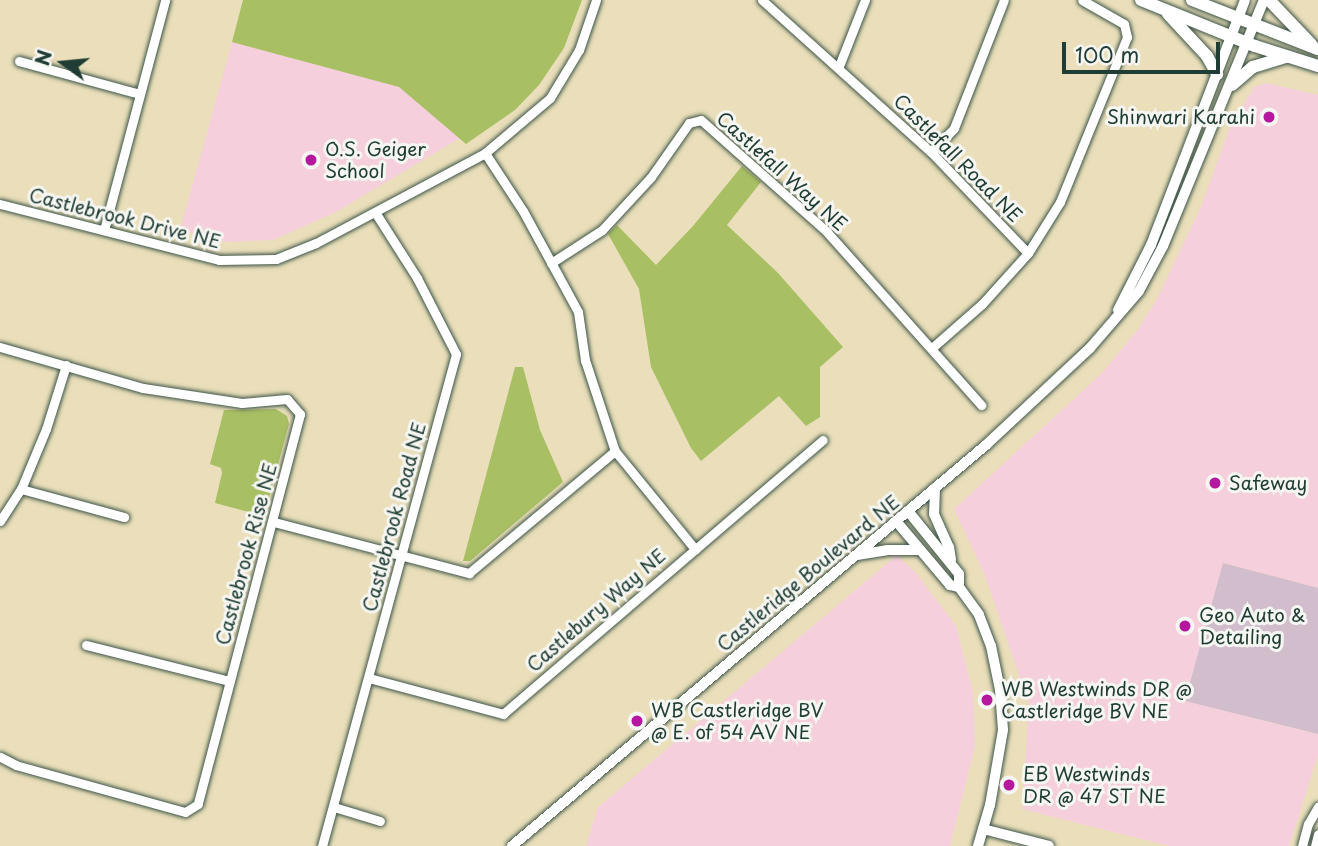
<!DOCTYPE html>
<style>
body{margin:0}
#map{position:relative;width:1318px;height:846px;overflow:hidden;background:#eadfba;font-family:"Playpen Sans",sans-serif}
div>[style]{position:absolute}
.built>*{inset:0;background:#f5cfdb}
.industrial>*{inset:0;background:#d1bdcc}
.green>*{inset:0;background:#a8bf64}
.roads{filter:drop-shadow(0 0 2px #3d5548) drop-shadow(0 0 2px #3d5548)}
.minor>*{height:9px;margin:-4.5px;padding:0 4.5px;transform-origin:4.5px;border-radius:4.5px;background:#fff}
.tertiary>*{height:10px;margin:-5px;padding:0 5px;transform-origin:5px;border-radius:5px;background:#fff}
.secondary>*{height:12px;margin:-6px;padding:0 6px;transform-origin:6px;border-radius:6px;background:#fff}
.dots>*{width:19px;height:19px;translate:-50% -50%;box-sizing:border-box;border:4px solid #f6f6f2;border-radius:50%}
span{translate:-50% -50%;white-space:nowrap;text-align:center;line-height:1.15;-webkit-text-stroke:6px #f6f6f2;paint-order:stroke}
.poi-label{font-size:19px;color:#1f3d34}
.right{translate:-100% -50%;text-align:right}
.left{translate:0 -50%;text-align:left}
.street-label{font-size:19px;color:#1f3d34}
.north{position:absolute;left:28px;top:28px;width:70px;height:70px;-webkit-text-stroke:5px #f6f6f2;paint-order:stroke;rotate:285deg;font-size:19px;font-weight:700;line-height:28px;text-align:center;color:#1f3d34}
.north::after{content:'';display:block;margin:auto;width:24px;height:32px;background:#1f3d34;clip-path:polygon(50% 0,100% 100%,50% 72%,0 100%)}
.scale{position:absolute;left:1062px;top:42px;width:158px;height:32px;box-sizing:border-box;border:4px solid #1f3d34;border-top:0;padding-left:9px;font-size:21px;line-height:24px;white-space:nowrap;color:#1f3d34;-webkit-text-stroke:5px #f6f6f2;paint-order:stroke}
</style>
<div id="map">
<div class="built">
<div style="clip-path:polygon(232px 42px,400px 87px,460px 138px,334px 213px,273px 240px,227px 242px,180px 230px)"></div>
<div style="clip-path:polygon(1266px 83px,1318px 95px,1318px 588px,1223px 563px,1186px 701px,1318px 734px,1318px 755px,1289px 846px,1169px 846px,1022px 809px,1029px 704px,984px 573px,954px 509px,1101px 374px,1139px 328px,1157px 299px,1201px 207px,1230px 127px,1254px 87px)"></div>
<div style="clip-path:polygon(897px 555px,916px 573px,956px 626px,973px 692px,975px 746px,950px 846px,586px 846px,598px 807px)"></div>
</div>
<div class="industrial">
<div style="clip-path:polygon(1223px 563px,1318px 588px,1318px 734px,1185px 701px)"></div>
</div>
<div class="green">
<div style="clip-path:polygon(243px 0,582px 0,564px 48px,539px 85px,515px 110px,466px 144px,399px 87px,232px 42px)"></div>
<div style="clip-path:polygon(742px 166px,761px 182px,727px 225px,778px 273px,843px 347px,820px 367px,820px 417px,806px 426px,779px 396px,701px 461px,691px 448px,651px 367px,639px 289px,608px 234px,617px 225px,656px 265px,693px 226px)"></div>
<div style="clip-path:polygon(515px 367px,523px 367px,540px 430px,563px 482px,470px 561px,463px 561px)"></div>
<div style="clip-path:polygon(276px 409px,287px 416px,289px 424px,264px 516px,215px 503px,222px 473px,221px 468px,210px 464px,224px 410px)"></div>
</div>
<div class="roads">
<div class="minor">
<div style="left:762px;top:0;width:227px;rotate:42deg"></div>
<div style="left:931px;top:152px;width:140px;rotate:46.2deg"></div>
<div style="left:1028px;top:253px;width:69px;rotate:132deg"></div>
<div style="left:982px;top:304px;width:67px;rotate:138.7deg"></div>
<div style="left:19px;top:61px;width:125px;rotate:15.3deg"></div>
<div style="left:839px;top:66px;width:71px;rotate:-68.5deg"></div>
<div style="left:931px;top:152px;width:33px;rotate:-46deg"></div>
<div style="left:954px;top:128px;width:137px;rotate:-68.7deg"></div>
<div style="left:485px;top:153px;width:69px;rotate:56.8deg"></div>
<div style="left:523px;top:211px;width:115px;rotate:61.4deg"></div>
<div style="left:578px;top:312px;width:49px;rotate:81.7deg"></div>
<div style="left:585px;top:360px;width:96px;rotate:71.8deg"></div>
<div style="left:615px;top:451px;width:127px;rotate:50.8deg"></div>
<div style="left:0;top:204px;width:226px;rotate:14.3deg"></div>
<div style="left:219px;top:260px;width:57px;rotate:-1deg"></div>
<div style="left:276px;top:259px;width:43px;rotate:-21.8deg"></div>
<div style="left:316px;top:243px;width:191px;rotate:-28deg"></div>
<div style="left:485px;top:153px;width:85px;rotate:-40.2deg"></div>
<div style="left:550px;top:98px;width:56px;rotate:-58.9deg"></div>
<div style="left:579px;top:50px;width:53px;rotate:-71.2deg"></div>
<div style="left:104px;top:230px;width:238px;rotate:-75.1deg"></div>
<div style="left:1028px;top:253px;width:60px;rotate:-57.9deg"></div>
<div style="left:1060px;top:202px;width:178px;rotate:-67.9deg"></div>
<div style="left:1127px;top:37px;width:13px;rotate:-103deg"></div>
<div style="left:1124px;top:24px;width:48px;rotate:-150.3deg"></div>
<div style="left:551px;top:263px;width:61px;rotate:-32.9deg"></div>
<div style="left:602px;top:230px;width:72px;rotate:-47.2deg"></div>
<div style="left:651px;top:177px;width:66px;rotate:-54.9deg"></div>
<div style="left:689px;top:123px;width:12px;rotate:-14deg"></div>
<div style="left:701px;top:120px;width:169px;rotate:41.6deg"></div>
<div style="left:827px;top:232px;width:232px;rotate:48.3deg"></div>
<div style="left:0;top:347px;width:149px;rotate:16deg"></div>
<div style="left:143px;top:388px;width:100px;rotate:8.6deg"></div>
<div style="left:242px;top:403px;width:45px;rotate:-5.1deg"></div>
<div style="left:287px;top:399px;width:20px;rotate:49deg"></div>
<div style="left:300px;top:414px;width:403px;rotate:104.7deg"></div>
<div style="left:198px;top:804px;width:15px;rotate:148deg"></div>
<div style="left:185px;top:812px;width:175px;rotate:-164.5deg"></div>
<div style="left:16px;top:765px;width:18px;rotate:-153deg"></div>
<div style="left:21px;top:489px;width:107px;rotate:15.2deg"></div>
<div style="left:0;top:521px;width:38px;rotate:-57deg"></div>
<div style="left:21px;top:489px;width:65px;rotate:-67.4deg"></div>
<div style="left:46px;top:429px;width:67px;rotate:-72.6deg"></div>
<div style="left:274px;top:522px;width:202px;rotate:14.7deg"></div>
<div style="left:469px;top:573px;width:190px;rotate:-39.9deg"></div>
<div style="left:86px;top:645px;width:147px;rotate:14.1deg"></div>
<div style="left:369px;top:678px;width:139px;rotate:15deg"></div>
<div style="left:503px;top:714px;width:421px;rotate:-40.6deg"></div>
<div style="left:334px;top:807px;width:48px;rotate:16.9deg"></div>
<div style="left:322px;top:846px;width:510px;rotate:-74.76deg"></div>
<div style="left:456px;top:354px;width:85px;rotate:-117.2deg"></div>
<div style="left:417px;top:278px;width:78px;rotate:-122.5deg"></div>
<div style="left:1302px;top:846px;width:23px;rotate:-75deg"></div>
<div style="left:1308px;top:824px;width:20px;rotate:-60deg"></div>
<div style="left:1315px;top:846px;width:12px;rotate:-76deg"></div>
</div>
<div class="tertiary">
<div style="left:1118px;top:310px;width:73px;rotate:-63.1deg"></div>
<div style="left:1151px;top:245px;width:262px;rotate:-69deg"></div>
<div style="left:935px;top:488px;width:26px;rotate:92deg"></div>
<div style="left:934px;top:514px;width:36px;rotate:66deg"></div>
<div style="left:949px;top:547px;width:13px;rotate:81deg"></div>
<div style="left:908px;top:511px;width:81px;rotate:51deg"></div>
<div style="left:959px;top:574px;width:13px;rotate:90deg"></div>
<div style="left:959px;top:587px;width:34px;rotate:54deg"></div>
<div style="left:979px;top:615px;width:33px;rotate:69deg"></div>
<div style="left:991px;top:646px;width:45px;rotate:78.4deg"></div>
<div style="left:1000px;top:690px;width:40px;rotate:85.7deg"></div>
<div style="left:1003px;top:730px;width:76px;rotate:99.8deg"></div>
<div style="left:990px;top:805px;width:43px;rotate:106.3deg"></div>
<div style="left:896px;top:521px;width:84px;rotate:49.8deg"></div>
<div style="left:950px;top:585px;width:9px;rotate:13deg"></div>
<div style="left:857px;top:555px;width:30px;rotate:-9deg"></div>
<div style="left:887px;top:550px;width:33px"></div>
<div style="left:983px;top:829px;width:68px;rotate:14.4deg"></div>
<div style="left:512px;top:846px;width:621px;rotate:-40.23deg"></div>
<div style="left:986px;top:445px;width:142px;rotate:-43deg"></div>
<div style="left:1090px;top:348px;width:75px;rotate:-49.3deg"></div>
<div style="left:1139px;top:291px;width:51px;rotate:-61.9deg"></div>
<div style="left:1163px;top:246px;width:266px;rotate:-67.7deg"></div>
</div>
<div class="secondary">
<div style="left:1141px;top:0;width:123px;rotate:22deg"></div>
<div style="left:1255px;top:46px;width:66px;rotate:17.6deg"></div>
<div style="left:1192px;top:0;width:135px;rotate:21.3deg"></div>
<div style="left:1269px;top:0;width:61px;rotate:46.3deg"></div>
<div style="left:1168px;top:14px;width:57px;rotate:47.1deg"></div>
<div style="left:1207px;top:56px;width:21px;rotate:61deg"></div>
<div style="left:1232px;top:85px;width:28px;rotate:-41deg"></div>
<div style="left:1253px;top:67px;width:34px;rotate:-17deg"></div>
</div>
</div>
<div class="dots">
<div style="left:1269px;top:117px;background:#b5179e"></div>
<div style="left:311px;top:160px;background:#b5179e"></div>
<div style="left:1215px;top:483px;background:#b5179e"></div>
<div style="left:1185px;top:626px;background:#b5179e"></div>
<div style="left:987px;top:700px;background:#b5179e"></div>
<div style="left:637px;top:721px;background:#b5179e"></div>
<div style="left:1009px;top:785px;background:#b5179e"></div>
</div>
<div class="poi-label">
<span class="right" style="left:1255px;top:117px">Shinwari Karahi</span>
<span class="left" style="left:325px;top:160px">O.S. Geiger<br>School</span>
<span class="left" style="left:1229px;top:483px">Safeway</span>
<span class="left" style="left:1199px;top:626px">Geo Auto &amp;<br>Detailing</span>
<span class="left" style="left:1001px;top:700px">WB Westwinds DR @<br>Castleridge BV NE</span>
<span class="left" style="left:651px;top:721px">WB Castleridge BV<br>@ E. of 54 AV NE</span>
<span class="left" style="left:1023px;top:785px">EB Westwinds<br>DR @ 47 ST NE</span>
</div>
<div class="street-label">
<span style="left:958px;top:158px;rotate:45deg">Castlefall Road NE</span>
<span style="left:782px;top:171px;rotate:42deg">Castlefall Way NE</span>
<span style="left:125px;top:218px;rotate:14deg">Castlebrook Drive NE</span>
<span style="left:394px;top:517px;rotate:-75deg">Castlebrook Road NE</span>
<span style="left:246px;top:554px;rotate:-75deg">Castlebrook Rise NE</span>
<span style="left:808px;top:573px;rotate:-40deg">Castleridge Boulevard NE</span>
<span style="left:596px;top:610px;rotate:-41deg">Castlebury Way NE</span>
</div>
<div class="north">N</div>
<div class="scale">100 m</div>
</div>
